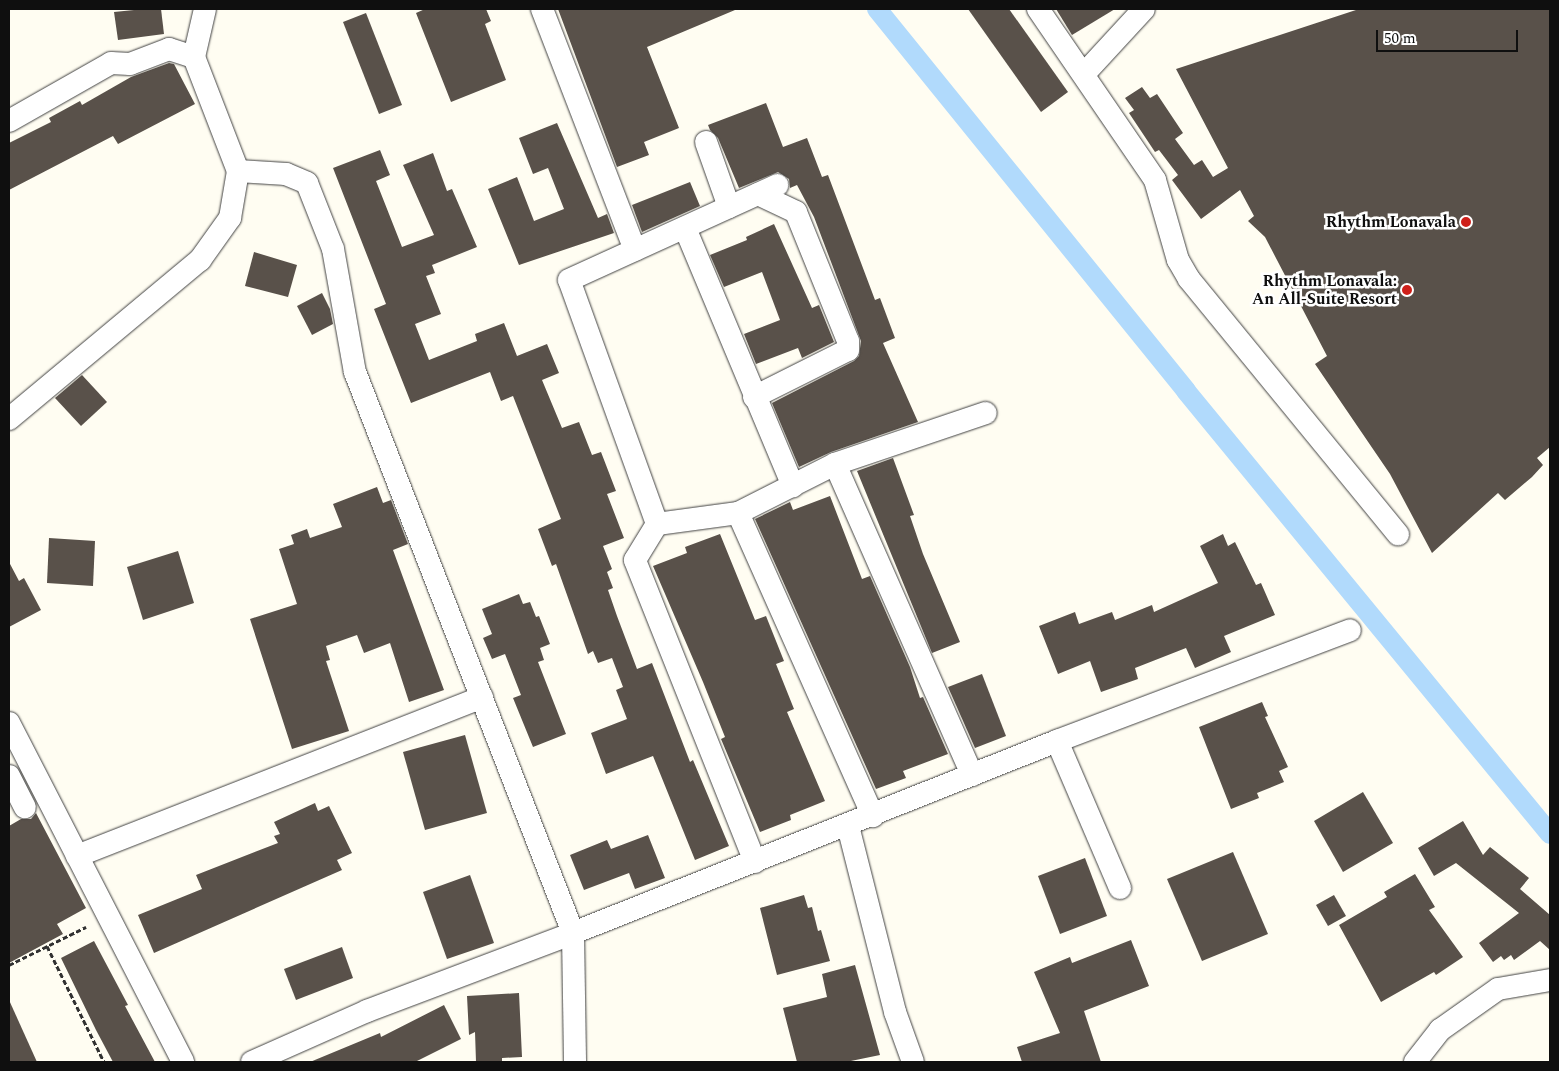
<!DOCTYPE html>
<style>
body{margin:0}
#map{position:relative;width:1559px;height:1071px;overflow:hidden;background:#fffdf2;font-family:Spectral,serif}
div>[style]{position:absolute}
.canal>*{height:20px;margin:-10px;padding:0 10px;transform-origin:10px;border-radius:10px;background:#b1dafc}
.building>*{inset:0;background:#59514a}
.path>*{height:3px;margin-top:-1.5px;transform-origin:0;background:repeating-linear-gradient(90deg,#313131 0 5px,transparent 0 7.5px)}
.roads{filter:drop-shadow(0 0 1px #424242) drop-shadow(0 0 1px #424242)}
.minor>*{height:22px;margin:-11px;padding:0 11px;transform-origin:11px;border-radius:11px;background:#fff}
.dots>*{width:14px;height:14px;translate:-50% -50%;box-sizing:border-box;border:2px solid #fff;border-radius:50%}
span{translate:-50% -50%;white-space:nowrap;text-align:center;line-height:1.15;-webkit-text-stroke:5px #fff;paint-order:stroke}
.poi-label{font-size:16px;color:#0f0f0f;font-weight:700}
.right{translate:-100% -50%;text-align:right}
.frame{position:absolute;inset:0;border:10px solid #0f0f0f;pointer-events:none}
.scale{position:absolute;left:1376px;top:30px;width:142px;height:22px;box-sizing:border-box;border:2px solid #0f0f0f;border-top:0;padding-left:6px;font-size:15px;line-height:18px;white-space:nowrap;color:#0f0f0f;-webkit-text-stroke:4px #fff;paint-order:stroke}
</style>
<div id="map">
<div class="canal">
<div style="left:877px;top:9px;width:491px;rotate:51deg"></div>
<div style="left:1186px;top:391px;width:573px;rotate:50.59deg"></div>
</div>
<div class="building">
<div style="clip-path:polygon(144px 9px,161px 9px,164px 34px,118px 40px,114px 12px)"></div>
<div style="clip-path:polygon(425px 9px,486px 9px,491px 21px,485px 24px,506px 80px,451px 102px,416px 13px)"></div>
<div style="clip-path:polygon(558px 9px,735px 9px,735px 10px,647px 47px,679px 128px,644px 142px,649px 155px,617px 167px)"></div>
<div style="clip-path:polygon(968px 9px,1009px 9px,1068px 92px,1041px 112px)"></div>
<div style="clip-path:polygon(1056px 9px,1115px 9px,1072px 35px)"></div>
<div style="clip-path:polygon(1359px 9px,1550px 9px,1550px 447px,1537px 458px,1543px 465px,1532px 477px,1505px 500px,1498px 493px,1432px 553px,1390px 474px,1315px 364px,1327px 356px,1265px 237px,1248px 221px,1254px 216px,1240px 190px,1201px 219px,1172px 180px,1178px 175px,1159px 150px,1155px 152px,1129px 113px,1134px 110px,1125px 98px,1142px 87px,1150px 98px,1157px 94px,1183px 133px,1175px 139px,1194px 165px,1202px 160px,1213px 177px,1228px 168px,1176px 69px)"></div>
<div style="clip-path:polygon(366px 13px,402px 105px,379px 114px,343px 22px)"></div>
<div style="clip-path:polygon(169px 63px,174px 64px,195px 104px,118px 144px,113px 136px,9px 190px,9px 143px,51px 122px,49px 118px,80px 101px,82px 105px,131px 77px)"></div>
<div style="clip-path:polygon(766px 103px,783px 147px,807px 138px,822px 177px,828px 175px,875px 300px,880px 298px,895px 338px,883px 343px,918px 422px,831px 452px,799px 467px,772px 403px,854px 361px,859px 356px,861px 341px,814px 217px,797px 185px,790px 188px,789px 179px,778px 172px,739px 188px,718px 138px,710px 130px,708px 125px)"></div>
<div style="clip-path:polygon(557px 123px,598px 218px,607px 214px,614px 233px,519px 265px,488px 189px,517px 177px,534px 221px,564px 209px,548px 168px,533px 174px,519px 138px)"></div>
<div style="clip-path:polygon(380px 150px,390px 175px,376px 181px,402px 247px,434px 235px,403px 165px,433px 153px,447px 191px,452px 189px,477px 247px,432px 265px,435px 273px,426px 276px,441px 314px,415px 324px,429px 360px,477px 341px,475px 334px,504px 323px,517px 356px,547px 344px,559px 373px,542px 380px,562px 428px,579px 422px,592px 455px,601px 452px,616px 491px,607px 494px,624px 538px,603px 546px,612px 569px,607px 572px,613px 588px,608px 590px,617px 616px,637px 669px,652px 663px,690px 762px,693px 760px,729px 846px,695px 860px,653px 756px,606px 774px,591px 733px,627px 719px,616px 690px,623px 687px,612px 658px,598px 663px,593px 651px,588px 654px,556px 564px,552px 566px,538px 529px,561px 519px,513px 396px,501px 401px,490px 372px,411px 403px,374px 309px,386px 304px,333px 168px)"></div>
<div style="clip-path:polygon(690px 182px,700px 206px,642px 232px,632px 205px)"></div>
<div style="clip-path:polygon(774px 224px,812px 308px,819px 305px,834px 342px,802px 358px,798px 348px,756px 364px,744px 334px,780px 320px,762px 272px,724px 287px,710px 255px,747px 240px,746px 237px)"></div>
<div style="clip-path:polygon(254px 252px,297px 265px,288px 297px,245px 286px)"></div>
<div style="clip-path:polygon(322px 293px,330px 309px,333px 324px,312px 335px,297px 306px)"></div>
<div style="clip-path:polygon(82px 375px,107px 402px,81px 426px,55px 398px)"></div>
<div style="clip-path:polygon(893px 458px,914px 515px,910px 516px,923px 554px,960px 642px,932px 653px,857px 471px)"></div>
<div style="clip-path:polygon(377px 487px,383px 503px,391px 500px,408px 544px,393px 550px,444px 690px,409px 702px,390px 643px,364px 653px,357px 635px,326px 646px,330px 660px,326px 661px,349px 731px,292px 749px,250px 619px,297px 604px,279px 549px,294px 544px,291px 535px,307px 529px,310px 538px,342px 527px,333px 504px)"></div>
<div style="clip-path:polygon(830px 496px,862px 579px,870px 576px,910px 667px,920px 698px,923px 697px,948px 754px,903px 771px,906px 778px,876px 789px,755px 519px,790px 502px,793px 510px)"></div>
<div style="clip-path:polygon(720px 534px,755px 620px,766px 616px,784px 661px,776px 664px,794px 709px,787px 712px,825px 801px,790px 815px,791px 820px,760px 832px,721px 739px,725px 737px,703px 682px,653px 566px,687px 553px,685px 547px)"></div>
<div style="clip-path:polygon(1223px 534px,1228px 546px,1235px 542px,1256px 585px,1261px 583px,1275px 615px,1224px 636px,1231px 652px,1195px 668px,1186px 648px,1135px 668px,1138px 679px,1101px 692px,1090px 661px,1058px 674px,1039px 626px,1075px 612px,1079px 624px,1112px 612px,1115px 620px,1152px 605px,1154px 612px,1218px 583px,1200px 546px)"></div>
<div style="clip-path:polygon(49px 538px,95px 541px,93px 586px,47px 583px)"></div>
<div style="clip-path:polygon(178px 551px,194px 603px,143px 620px,127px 567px)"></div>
<div style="clip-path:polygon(9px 562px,19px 581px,24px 578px,41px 610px,9px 627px)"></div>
<div style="clip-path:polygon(519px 594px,523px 604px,530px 602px,536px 617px,539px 616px,550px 644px,540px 648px,544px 660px,538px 662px,566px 734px,533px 747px,513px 698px,521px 695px,505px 654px,492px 659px,483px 638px,492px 634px,482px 609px)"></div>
<div style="clip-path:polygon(982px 674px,1006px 736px,975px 748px,948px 687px)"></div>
<div style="clip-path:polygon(1262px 702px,1268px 716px,1265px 717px,1288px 767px,1279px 771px,1284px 782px,1257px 793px,1259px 798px,1231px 809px,1199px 727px)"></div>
<div style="clip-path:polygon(465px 735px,487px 813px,425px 830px,403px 752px)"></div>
<div style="clip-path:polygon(1363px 792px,1393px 843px,1343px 872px,1314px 821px)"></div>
<div style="clip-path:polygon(315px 803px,318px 811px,329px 806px,352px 853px,337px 860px,342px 870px,154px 953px,138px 915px,202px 889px,196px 875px,278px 843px,274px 836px,280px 834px,274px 822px)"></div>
<div style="clip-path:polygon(36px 813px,86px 908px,57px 924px,63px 934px,9px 963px,9px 826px,21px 819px,31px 819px)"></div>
<div style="clip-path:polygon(1463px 821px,1483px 855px,1490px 847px,1529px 878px,1520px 889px,1550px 915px,1550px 950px,1540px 941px,1514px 960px,1511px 955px,1504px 960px,1501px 956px,1493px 962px,1479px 943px,1519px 913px,1456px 863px,1434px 876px,1418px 848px)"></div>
<div style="clip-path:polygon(648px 835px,665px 878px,635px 889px,629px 873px,584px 890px,570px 855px,607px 840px,611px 849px)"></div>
<div style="clip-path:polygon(1233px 852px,1268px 934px,1202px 961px,1167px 879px)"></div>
<div style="clip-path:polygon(1085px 858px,1107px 916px,1060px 934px,1038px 876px)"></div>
<div style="clip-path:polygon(1415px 874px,1435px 907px,1429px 910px,1463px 957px,1436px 975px,1434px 972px,1381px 1002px,1339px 925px,1387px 897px,1384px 892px)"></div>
<div style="clip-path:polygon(470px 875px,494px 943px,447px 959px,423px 892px)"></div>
<div style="clip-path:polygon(804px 895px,808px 908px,812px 907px,818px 931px,821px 930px,830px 961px,777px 975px,760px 908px)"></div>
<div style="clip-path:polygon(1334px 895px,1346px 916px,1328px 926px,1316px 905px)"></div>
<div style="clip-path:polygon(1131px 940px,1149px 986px,1084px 1011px,1101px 1062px,1022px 1062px,1017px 1047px,1060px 1033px,1034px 972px,1070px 957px,1072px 963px)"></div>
<div style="clip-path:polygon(94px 941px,128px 1005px,125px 1006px,155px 1062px,113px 1062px,96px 1030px,61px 958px)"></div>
<div style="clip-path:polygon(342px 947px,353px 978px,296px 1000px,284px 969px)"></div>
<div style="clip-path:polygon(855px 965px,880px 1055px,846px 1062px,797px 1062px,783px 1008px,827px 997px,822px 974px)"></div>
<div style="clip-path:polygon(519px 993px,522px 1057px,502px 1058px,502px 1062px,476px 1062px,475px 1032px,469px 1035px,467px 996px)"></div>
<div style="clip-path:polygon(9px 1000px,37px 1062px,9px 1062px)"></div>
<div style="clip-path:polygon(444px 1005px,461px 1039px,415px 1062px,310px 1062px,380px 1033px,381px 1037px)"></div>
</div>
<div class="path">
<div style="left:47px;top:946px;width:129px;rotate:63.8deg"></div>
<div style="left:9px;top:965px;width:86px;rotate:-26.3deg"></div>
</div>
<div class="roads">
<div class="minor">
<div style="left:542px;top:9px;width:258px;rotate:68.9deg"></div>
<div style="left:1038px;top:9px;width:207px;rotate:55.6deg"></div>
<div style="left:1155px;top:180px;width:83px;rotate:74deg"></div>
<div style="left:1178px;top:260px;width:22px;rotate:60deg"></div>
<div style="left:1189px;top:279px;width:330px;rotate:50.7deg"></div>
<div style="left:1084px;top:74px;width:88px;rotate:-47.3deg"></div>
<div style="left:9px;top:121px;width:117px;rotate:-29.6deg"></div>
<div style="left:111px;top:63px;width:19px;rotate:3deg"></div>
<div style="left:130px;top:64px;width:42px;rotate:-21deg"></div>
<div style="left:169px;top:49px;width:26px;rotate:18deg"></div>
<div style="left:706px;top:142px;width:69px;rotate:70.5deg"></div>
<div style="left:238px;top:171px;width:48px;rotate:3.6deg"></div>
<div style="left:286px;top:174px;width:23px;rotate:23deg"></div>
<div style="left:307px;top:183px;width:71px;rotate:68.5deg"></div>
<div style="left:333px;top:249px;width:125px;rotate:79.9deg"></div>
<div style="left:355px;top:372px;width:602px;rotate:68.76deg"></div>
<div style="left:573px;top:933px;width:129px;rotate:89.1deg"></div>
<div style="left:685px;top:228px;width:280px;rotate:67.3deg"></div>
<div style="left:754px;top:397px;width:105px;rotate:-26.6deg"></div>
<div style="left:848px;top:350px;width:9px;rotate:-90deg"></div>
<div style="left:848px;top:341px;width:139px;rotate:-112deg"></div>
<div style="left:796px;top:212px;width:42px;rotate:-154.7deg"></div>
<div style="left:9px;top:419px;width:249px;rotate:-39.8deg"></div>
<div style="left:200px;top:260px;width:52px;rotate:-54.5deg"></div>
<div style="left:230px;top:218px;width:48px;rotate:-80.3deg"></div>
<div style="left:238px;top:171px;width:122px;rotate:-111.1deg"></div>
<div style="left:194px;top:57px;width:49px;rotate:-77.1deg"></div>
<div style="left:835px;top:464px;width:340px;rotate:66.2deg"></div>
<div style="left:738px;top:513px;width:332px;rotate:66deg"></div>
<div style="left:657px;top:524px;width:82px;rotate:-7.7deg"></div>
<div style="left:738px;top:513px;width:109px;rotate:-26.8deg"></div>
<div style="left:835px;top:464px;width:159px;rotate:-18.7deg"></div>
<div style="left:9px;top:723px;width:381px;rotate:62.8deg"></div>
<div style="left:1057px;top:741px;width:160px;rotate:66.8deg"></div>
<div style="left:9px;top:776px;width:35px;rotate:63deg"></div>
<div style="left:848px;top:826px;width:192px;rotate:75.8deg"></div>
<div style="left:895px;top:1012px;width:53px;rotate:70.2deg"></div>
<div style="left:77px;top:856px;width:435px;rotate:-21.4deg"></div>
<div style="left:755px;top:862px;width:325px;rotate:-111.7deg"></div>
<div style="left:635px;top:560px;width:42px;rotate:-58.6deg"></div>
<div style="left:657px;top:524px;width:259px;rotate:-109.8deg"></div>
<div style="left:569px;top:280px;width:229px;rotate:-24.5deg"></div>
<div style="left:252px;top:1062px;width:126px;rotate:-23.9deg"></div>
<div style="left:367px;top:1011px;width:220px;rotate:-20.7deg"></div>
<div style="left:573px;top:933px;width:521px;rotate:-21.64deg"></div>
<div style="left:1057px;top:741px;width:313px;rotate:-20.7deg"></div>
<div style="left:1415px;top:1062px;width:41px;rotate:-52deg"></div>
<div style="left:1440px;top:1030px;width:71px;rotate:-35.3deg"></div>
<div style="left:1498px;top:989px;width:53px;rotate:-9.8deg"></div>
</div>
</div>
<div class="dots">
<div style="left:1466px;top:222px;background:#ce1f19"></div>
<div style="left:1407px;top:290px;background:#ce1f19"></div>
</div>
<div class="poi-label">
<span class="right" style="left:1456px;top:222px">Rhythm Lonavala</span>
<span class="right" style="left:1397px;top:290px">Rhythm Lonavala:<br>An All-Suite Resort</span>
</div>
<div class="frame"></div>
<div class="scale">50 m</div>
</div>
